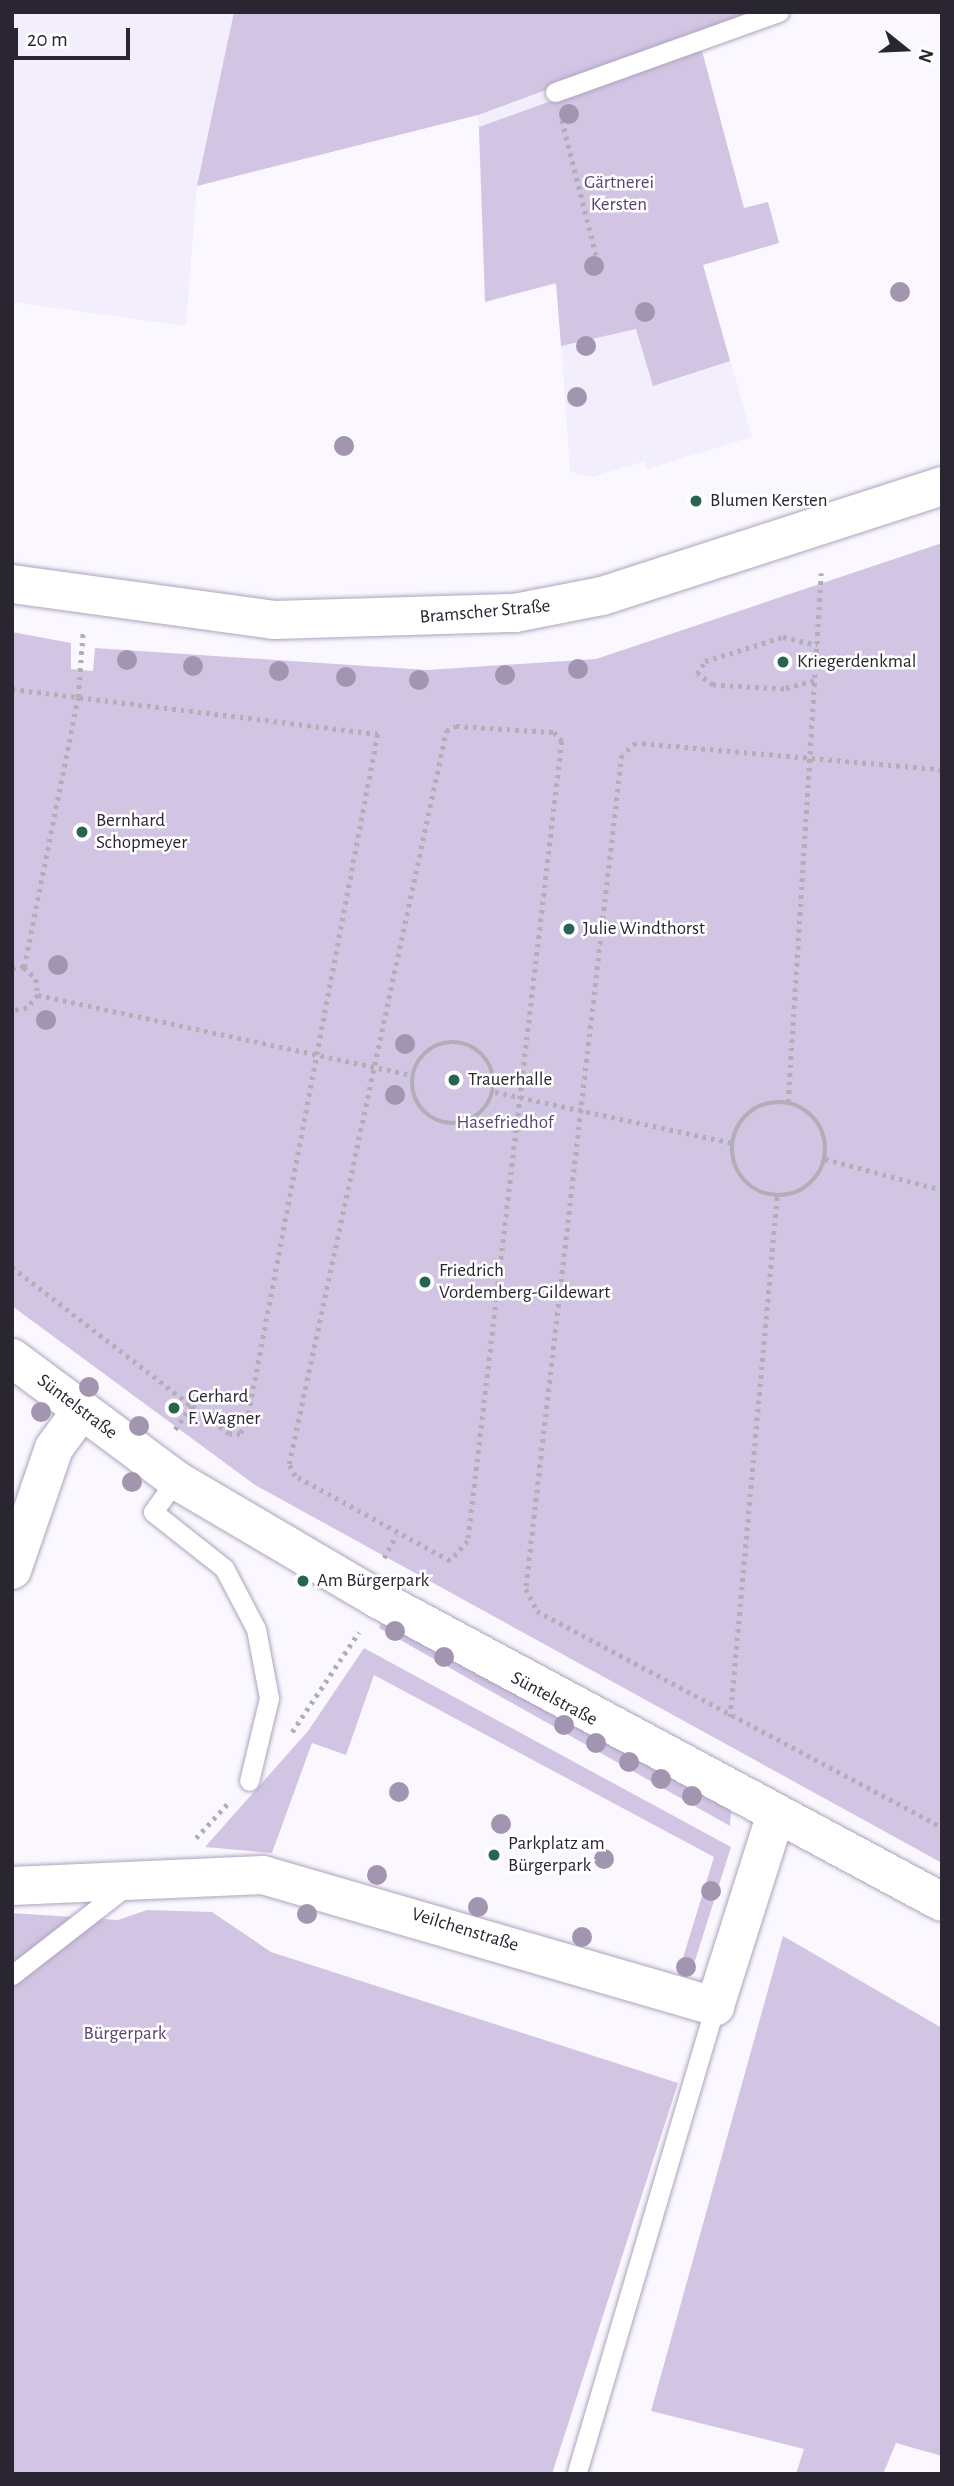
<!DOCTYPE html>
<meta charset="utf-8">
<style>
body{margin:0}
#map{position:relative;width:954px;height:2486px;overflow:hidden;background:#faf8fe;font-family:"Alegreya Sans",sans-serif}
div>[style]{position:absolute}
.built>*{inset:0;background:#f3eefc}
.green>*{inset:0;background:#d2c5e4}
.path>*{height:4.5px;margin-top:-2.25px;transform-origin:0;background:repeating-linear-gradient(90deg,#b1aeb6 0 3.5px,transparent 0 8.5px)}
.path>.ring{margin:-2.25px;padding:0;box-sizing:content-box;background:none;border:4.5px solid #b1aeb6;border-radius:50%}
.roads{filter:drop-shadow(0 0 2px #aea3bf) drop-shadow(0 0 2px #aea3bf)}
.service>*{height:19px;margin:-9.5px;padding:0 9.5px;transform-origin:9.5px;border-radius:9.5px;background:#fff}
.minor>*{height:38px;margin:-19px;padding:0 19px;transform-origin:19px;border-radius:19px;background:#fff}
.tertiary>*{height:38px;margin:-19px;padding:0 19px;transform-origin:19px;border-radius:19px;background:#fff}
.trees>*{width:20px;height:20px;margin:-10px;border-radius:50%;background:#a195b0}
.dots>*{width:19px;height:19px;translate:-50% -50%;box-sizing:border-box;border:4px solid #fff;border-radius:50%}
span{translate:-50% -50%;white-space:nowrap;text-align:center;line-height:1.15;-webkit-text-stroke:5px #fff;paint-order:stroke}
.park-label{font-size:19px;color:#584471}
.poi-label{font-size:19px;color:#2a2631}
.left{translate:0 -50%;text-align:left}
.street-label{font-size:19px;color:#2a2631}
.frame{position:absolute;inset:0;border:14px solid #2a2631;pointer-events:none}
.north{position:absolute;left:870px;top:14px;width:70px;height:70px;-webkit-text-stroke:5px #fff;paint-order:stroke;rotate:108deg;font-size:19px;font-weight:700;line-height:28px;text-align:center;color:#2a2631}
.north::after{content:'';display:block;margin:auto;width:24px;height:32px;background:#2a2631;clip-path:polygon(50% 0,100% 100%,50% 72%,0 100%)}
.scale{position:absolute;left:14px;top:28px;width:116px;height:32px;box-sizing:border-box;border:4px solid #2a2631;border-top:0;padding-left:9px;font-size:21px;line-height:24px;white-space:nowrap;color:#2a2631;-webkit-text-stroke:5px #fff;paint-order:stroke}
</style>
<div id="map">
<div class="built">
<div style="clip-path:polygon(12px 12px,759px 12px,697px 35px,744px 208px,768px 202px,779px 243px,703px 265px,752px 437px,647px 469px,645px 461px,593px 477px,570px 472px,557px 284px,485px 302px,478px 115px,197px 186px,186px 326px,12px 302px)"></div>
</div>
<div class="green">
<div style="clip-path:polygon(234px 12px,759px 12px,478px 115px,197px 186px)"></div>
<div style="clip-path:polygon(701px 47px,744px 208px,768px 202px,779px 243px,703px 265px,730px 361px,653px 386px,636px 329px,561px 346px,556px 283px,485px 302px,479px 127px)"></div>
<div style="clip-path:polygon(942px 543px,942px 1863px,255px 1485px,12px 1306px,12px 632px,71px 643px,71px 669px,93px 671px,95px 648px,427px 670px,596px 659px)"></div>
<div style="clip-path:polygon(385px 1617px,731px 1811px,730px 1826px,379px 1628px)"></div>
<div style="clip-path:polygon(364px 1648px,731px 1847px,694px 1964px,678px 1974px,714px 1857px,374px 1675px,346px 1755px,312px 1743px,272px 1853px,205px 1847px,308px 1731px)"></div>
<div style="clip-path:polygon(147px 1910px,212px 1912px,271px 1952px,678px 2083px,552px 2474px,12px 2474px,12px 1913px,118px 1920px)"></div>
<div style="clip-path:polygon(783px 1936px,942px 2028px,942px 2456px,896px 2443px,883px 2474px,796px 2474px,804px 2449px,651px 2411px)"></div>
</div>
<div class="path">
<div style="left:562px;top:120px;width:159px;rotate:75.8deg"></div>
<div style="left:814px;top:681px;width:31px;rotate:165deg"></div>
<div style="left:784px;top:689px;width:71px;rotate:-176.8deg"></div>
<div style="left:713px;top:685px;width:19px;rotate:-145deg"></div>
<div style="left:697px;top:674px;width:15px;rotate:-58deg"></div>
<div style="left:705px;top:661px;width:82px;rotate:-17.1deg"></div>
<div style="left:783px;top:637px;width:35px;rotate:13deg"></div>
<div style="left:12px;top:689px;width:369px;rotate:7deg"></div>
<div style="left:378px;top:734px;width:701px;rotate:100.77deg"></div>
<div style="left:247px;top:1423px;width:13px;rotate:122deg"></div>
<div style="left:240px;top:1434px;width:11px;rotate:180deg"></div>
<div style="left:229px;top:1434px;width:46px;rotate:-142.9deg"></div>
<div style="left:456px;top:726px;width:98px;rotate:3.5deg"></div>
<div style="left:554px;top:732px;width:12px;rotate:48deg"></div>
<div style="left:562px;top:741px;width:806px;rotate:96.7deg"></div>
<div style="left:468px;top:1541px;width:27px;rotate:132deg"></div>
<div style="left:450px;top:1561px;width:177px;rotate:-151.3deg"></div>
<div style="left:295px;top:1476px;width:13px;rotate:-117deg"></div>
<div style="left:289px;top:1464px;width:750px;rotate:-77.91deg"></div>
<div style="left:446px;top:731px;width:11px;rotate:-27deg"></div>
<div style="left:942px;top:770px;width:307px;rotate:-175deg"></div>
<div style="left:636px;top:743px;width:18px;rotate:139deg"></div>
<div style="left:622px;top:755px;width:840px;rotate:96.57deg"></div>
<div style="left:526px;top:1589px;width:25px;rotate:63deg"></div>
<div style="left:537px;top:1611px;width:459px;rotate:28.1deg"></div>
<div style="left:24px;top:967px;width:275px;rotate:-78.7deg"></div>
<div style="left:78px;top:697px;width:66px;rotate:-85.7deg"></div>
<div style="left:12px;top:968px;width:12px;rotate:-5deg"></div>
<div style="left:24px;top:967px;width:17px;rotate:45deg"></div>
<div style="left:36px;top:979px;width:16px;rotate:83deg"></div>
<div style="left:38px;top:995px;width:17px;rotate:130deg"></div>
<div style="left:27px;top:1008px;width:15px;rotate:169deg"></div>
<div style="left:38px;top:995px;width:382px;rotate:12.1deg"></div>
<div class="ring" style="left:412px;top:1042px;width:77.5px;height:77.5px"></div>
<div style="left:495px;top:1092px;width:243px;rotate:12.1deg"></div>
<div style="left:788px;top:1102px;width:530px;rotate:-86.43deg"></div>
<div class="ring" style="left:732px;top:1102px;width:89.5px;height:89.5px"></div>
<div style="left:825px;top:1159px;width:121px;rotate:14.8deg"></div>
<div style="left:12px;top:1267px;width:227px;rotate:37.7deg"></div>
<div style="left:192px;top:1406px;width:32px;rotate:125deg"></div>
<div style="left:384px;top:1558px;width:26px;rotate:-62deg"></div>
<div style="left:730px;top:1717px;width:523px;rotate:-84.85deg"></div>
<div style="left:292px;top:1732px;width:120px;rotate:-56.2deg"></div>
<div style="left:196px;top:1838px;width:50px;rotate:-47.4deg"></div>
</div>
<div class="roads">
<div class="service">
<div style="left:555px;top:92px;width:238px;rotate:-19.7deg"></div>
<div style="left:176px;top:1480px;width:39px;rotate:126deg"></div>
<div style="left:153px;top:1512px;width:90px;rotate:38.3deg"></div>
<div style="left:224px;top:1568px;width:69px;rotate:62.3deg"></div>
<div style="left:256px;top:1629px;width:70px;rotate:79.3deg"></div>
<div style="left:269px;top:1698px;width:85px;rotate:103.5deg"></div>
<div style="left:12px;top:1975px;width:143px;rotate:-37.9deg"></div>
<div style="left:577px;top:2472px;width:486px;rotate:-73.5deg"></div>
</div>
<div class="minor">
<div style="left:12px;top:584px;width:264px;rotate:7.8deg"></div>
<div style="left:274px;top:620px;width:241px;rotate:-1.7deg"></div>
<div style="left:515px;top:613px;width:89px;rotate:-11.1deg"></div>
<div style="left:602px;top:596px;width:357px;rotate:-17.9deg"></div>
<div style="left:12px;top:1570px;width:129px;rotate:-71deg"></div>
<div style="left:54px;top:1448px;width:46px;rotate:-53.9deg"></div>
<div style="left:12px;top:1886px;width:251px;rotate:-2.5deg"></div>
<div style="left:263px;top:1875px;width:471px;rotate:16.2deg"></div>
<div style="left:715px;top:2006px;width:198px;rotate:-72.4deg"></div>
</div>
<div class="tertiary">
<div style="left:12px;top:1358px;width:204px;rotate:36.6deg"></div>
<div style="left:176px;top:1480px;width:232px;rotate:30.5deg"></div>
<div style="left:376px;top:1598px;width:642px;rotate:28.24deg"></div>
</div>
</div>
<div class="trees">
<div style="left:569px;top:114px"></div>
<div style="left:594px;top:266px"></div>
<div style="left:900px;top:292px"></div>
<div style="left:645px;top:312px"></div>
<div style="left:586px;top:346px"></div>
<div style="left:577px;top:397px"></div>
<div style="left:344px;top:446px"></div>
<div style="left:127px;top:660px"></div>
<div style="left:193px;top:666px"></div>
<div style="left:578px;top:669px"></div>
<div style="left:279px;top:671px"></div>
<div style="left:505px;top:675px"></div>
<div style="left:346px;top:677px"></div>
<div style="left:419px;top:680px"></div>
<div style="left:58px;top:965px"></div>
<div style="left:46px;top:1020px"></div>
<div style="left:405px;top:1044px"></div>
<div style="left:395px;top:1095px"></div>
<div style="left:89px;top:1387px"></div>
<div style="left:41px;top:1412px"></div>
<div style="left:139px;top:1426px"></div>
<div style="left:132px;top:1482px"></div>
<div style="left:395px;top:1631px"></div>
<div style="left:444px;top:1657px"></div>
<div style="left:564px;top:1725px"></div>
<div style="left:596px;top:1743px"></div>
<div style="left:629px;top:1762px"></div>
<div style="left:661px;top:1779px"></div>
<div style="left:399px;top:1792px"></div>
<div style="left:692px;top:1796px"></div>
<div style="left:501px;top:1824px"></div>
<div style="left:604px;top:1859px"></div>
<div style="left:377px;top:1875px"></div>
<div style="left:711px;top:1891px"></div>
<div style="left:478px;top:1907px"></div>
<div style="left:307px;top:1914px"></div>
<div style="left:582px;top:1937px"></div>
<div style="left:686px;top:1967px"></div>
</div>
<div class="dots">
<div style="left:696px;top:501px;background:#276552"></div>
<div style="left:783px;top:662px;background:#276552"></div>
<div style="left:82px;top:832px;background:#276552"></div>
<div style="left:569px;top:929px;background:#276552"></div>
<div style="left:454px;top:1080px;background:#276552"></div>
<div style="left:425px;top:1282px;background:#276552"></div>
<div style="left:174px;top:1408px;background:#276552"></div>
<div style="left:303px;top:1581px;background:#276552"></div>
<div style="left:494px;top:1855px;background:#276552"></div>
</div>
<div class="park-label">
<span style="left:619px;top:194px">Gärtnerei<br>Kersten</span>
<span style="left:505px;top:1123px">Hasefriedhof</span>
<span style="left:125px;top:2034px">Bürgerpark</span>
</div>
<div class="poi-label">
<span class="left" style="left:710px;top:501px">Blumen Kersten</span>
<span class="left" style="left:797px;top:662px">Kriegerdenkmal</span>
<span class="left" style="left:96px;top:832px">Bernhard<br>Schopmeyer</span>
<span class="left" style="left:583px;top:929px">Julie Windthorst</span>
<span class="left" style="left:468px;top:1080px">Trauerhalle</span>
<span class="left" style="left:439px;top:1282px">Friedrich<br>Vordemberg-Gildewart</span>
<span class="left" style="left:188px;top:1408px">Gerhard<br>F. Wagner</span>
<span class="left" style="left:317px;top:1581px">Am Bürgerpark</span>
<span class="left" style="left:508px;top:1855px">Parkplatz am<br>Bürgerpark</span>
</div>
<div class="street-label">
<span style="left:485px;top:612px;rotate:-5deg">Bramscher Straße</span>
<span style="left:77px;top:1407px;rotate:37deg">Süntelstraße</span>
<span style="left:554px;top:1699px;rotate:28deg">Süntelstraße</span>
<span style="left:465px;top:1930px;rotate:17deg">Veilchenstraße</span>
</div>
<div class="frame"></div>
<div class="north">N</div>
<div class="scale">20 m</div>
</div>
